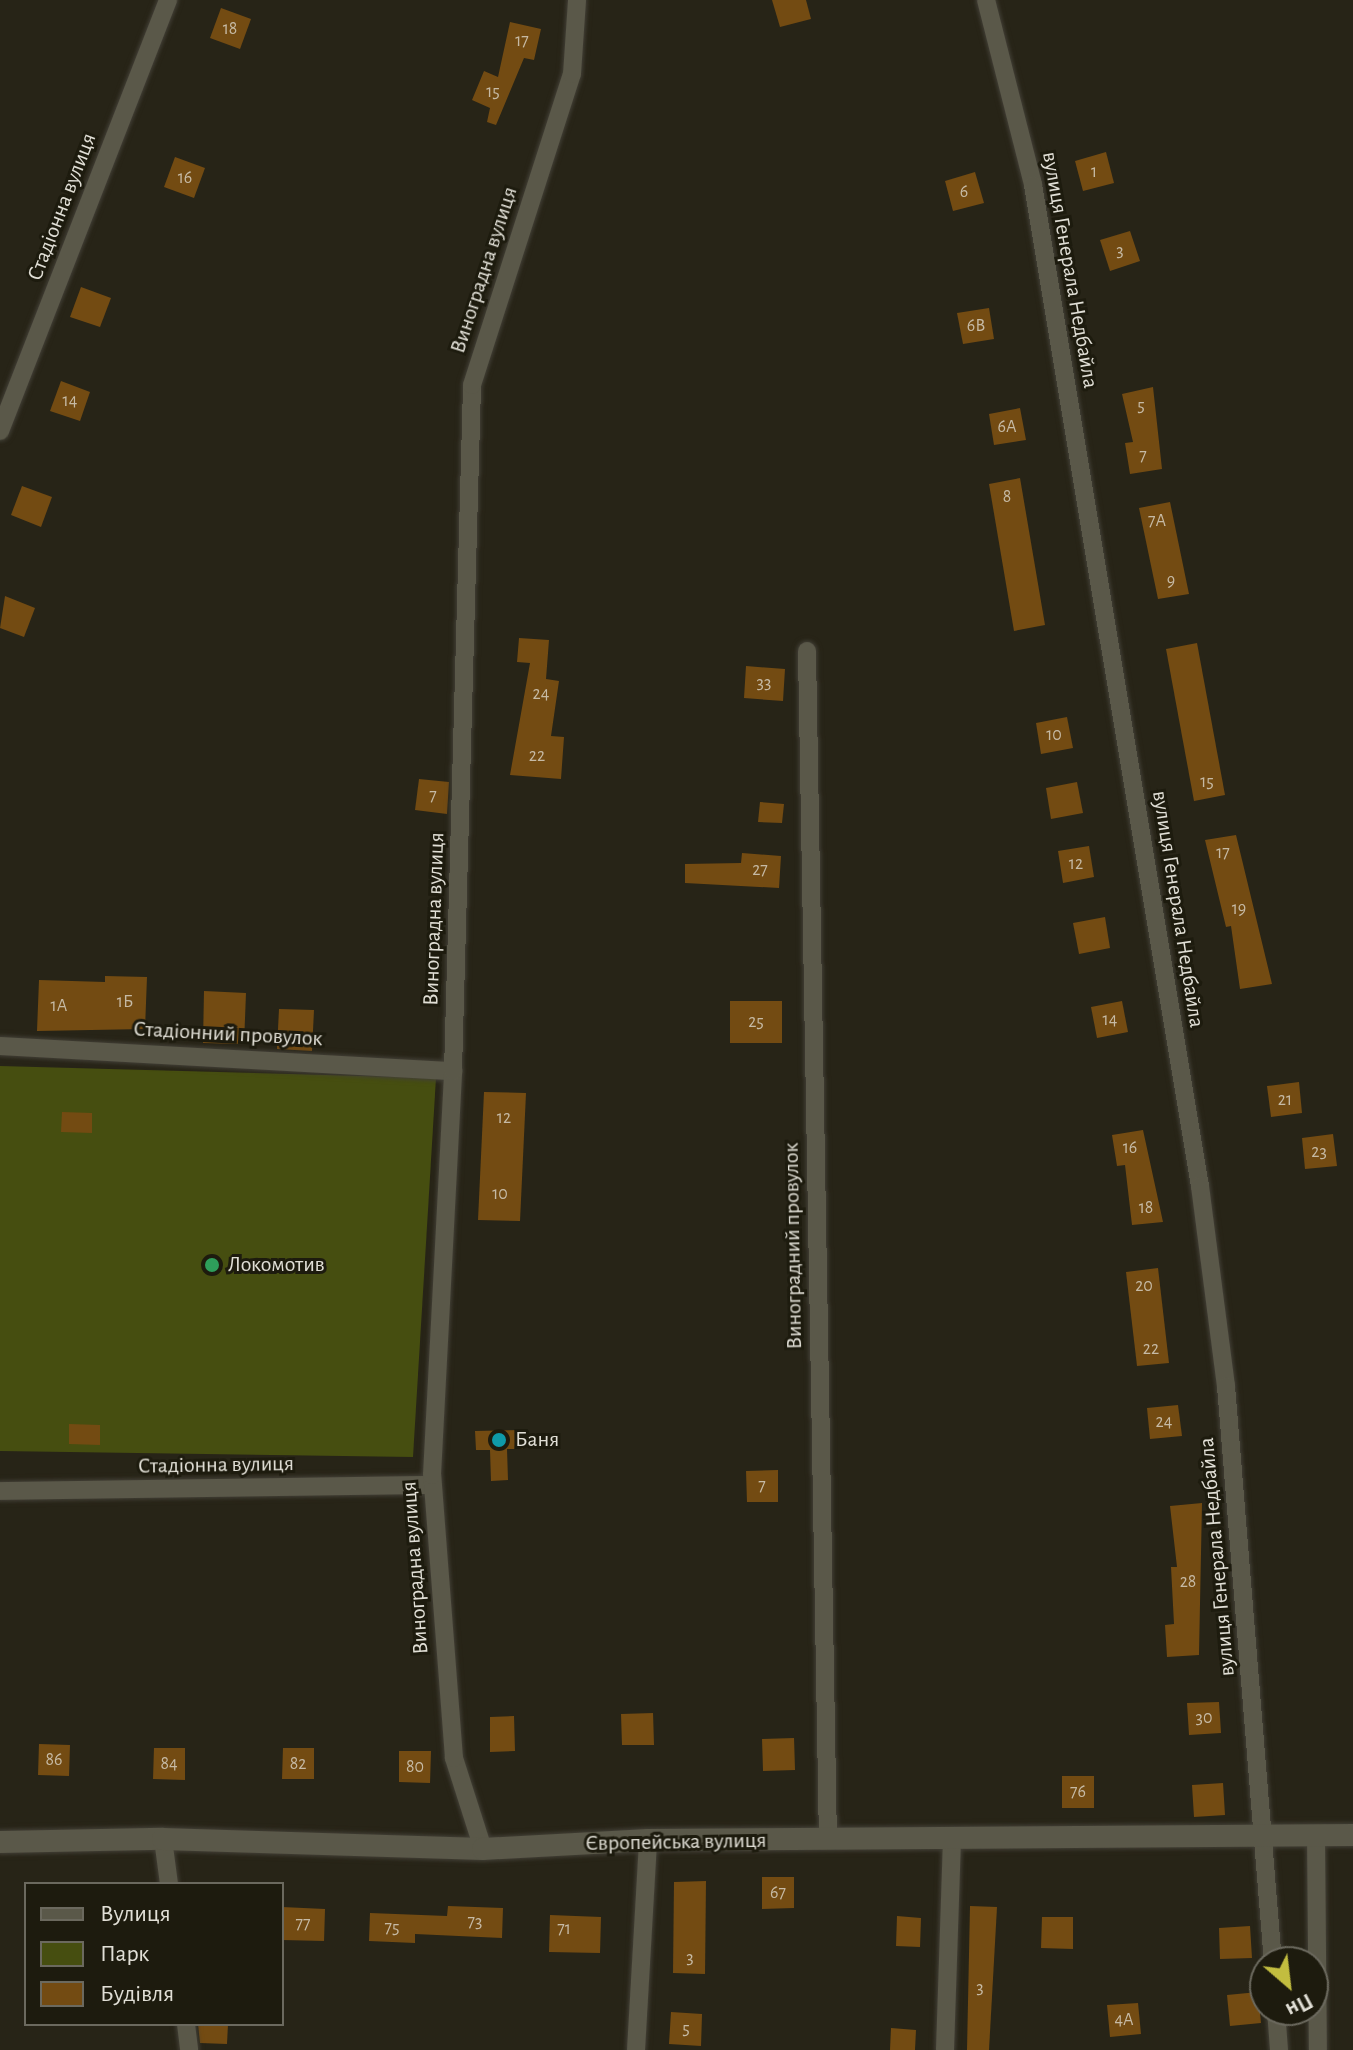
<!DOCTYPE html>
<meta charset="utf-8">
<style>
body{margin:0}
#map{position:relative;width:1353px;height:2050px;overflow:hidden;background:#272417;font-family:"Alegreya Sans",sans-serif}
div>[style]{position:absolute}
.green>*{inset:0;background:#464e10}
.building>*{inset:0;background:#734b12}
.roads{filter:drop-shadow(0 0 2px #423f36) drop-shadow(0 0 2px #423f36)}
.minor>*{height:18px;margin:-9px;padding:0 9px;transform-origin:9px;border-radius:9px;background:#5a5849}
.tertiary>*{height:22px;margin:-11px;padding:0 11px;transform-origin:11px;border-radius:11px;background:#5a5849}
.dots>*{width:22px;height:22px;translate:-50% -50%;box-sizing:border-box;border:4px solid #1d1b0e;border-radius:50%}
span{translate:-50% -50%;white-space:nowrap;text-align:center;line-height:1.15;-webkit-text-stroke:6px #1d1b0e;paint-order:stroke}
.number-label{font-size:18px;color:#c6baa5}
.number-label span{-webkit-text-stroke-width:0}
.street-label{font-size:22px;color:#e1dfd6}
.poi-label{font-size:22px;color:#e1dfd6}
.left{translate:0 -50%;text-align:left}
.legend{position:absolute;left:24px;top:1882px;width:260px;height:144px;box-sizing:border-box;background:#1d1b0e;border:2px solid #6b695e;margin:0;padding:10px 14px;list-style:none;font-size:24px;color:#e1dfd6}
.legend li{display:flex;align-items:center;gap:16px;height:40px}
.legend b{width:40px;border:2px solid #6b695e}
.north{position:absolute;left:1249px;top:1946px;width:80px;height:80px;box-sizing:border-box;background:#1d1b0e;border:2px solid #6b695e;border-radius:50%;rotate:152deg;font-size:22px;font-weight:700;line-height:32px;text-align:center;color:#e1dfd6}
.north::after{content:'';display:block;margin:auto;width:28px;height:36px;background:#c2bd3f;clip-path:polygon(50% 0,100% 100%,50% 72%,0 100%)}
</style>
<div id="map">
<div class="green">
<div style="clip-path:polygon(0 1066px,436px 1078px,413px 1457px,0 1451px)"></div>
</div>
<div class="building">
<div style="clip-path:polygon(772px 0,806px 0,811px 19px,780px 27px)"></div>
<div style="clip-path:polygon(221px 8px,251px 19px,240px 49px,210px 38px)"></div>
<div style="clip-path:polygon(510px 22px,541px 29px,534px 60px,524px 58px,496px 125px,487px 122px,490px 108px,472px 100px,484px 71px,498px 77px)"></div>
<div style="clip-path:polygon(1106px 152px,1114px 183px,1083px 191px,1075px 161px)"></div>
<div style="clip-path:polygon(175px 157px,205px 168px,194px 198px,164px 187px)"></div>
<div style="clip-path:polygon(975px 172px,984px 203px,953px 211px,945px 181px)"></div>
<div style="clip-path:polygon(1130px 231px,1140px 261px,1110px 271px,1100px 240px)"></div>
<div style="clip-path:polygon(81px 287px,111px 298px,100px 327px,70px 317px)"></div>
<div style="clip-path:polygon(989px 308px,994px 339px,963px 344px,957px 313px)"></div>
<div style="clip-path:polygon(61px 381px,90px 392px,80px 421px,50px 411px)"></div>
<div style="clip-path:polygon(1153px 387px,1162px 469px,1130px 474px,1125px 443px,1133px 442px,1122px 394px)"></div>
<div style="clip-path:polygon(1020px 408px,1026px 440px,994px 445px,989px 414px)"></div>
<div style="clip-path:polygon(1020px 478px,1045px 625px,1014px 631px,989px 484px)"></div>
<div style="clip-path:polygon(22px 486px,52px 497px,41px 527px,11px 515px)"></div>
<div style="clip-path:polygon(1170px 502px,1189px 594px,1158px 599px,1139px 508px)"></div>
<div style="clip-path:polygon(5px 596px,35px 608px,24px 637px,0 628px)"></div>
<div style="clip-path:polygon(519px 638px,549px 640px,546px 679px,559px 681px,551px 736px,564px 737px,561px 779px,510px 775px,530px 663px,517px 662px)"></div>
<div style="clip-path:polygon(1197px 643px,1225px 795px,1194px 801px,1166px 649px)"></div>
<div style="clip-path:polygon(746px 666px,785px 669px,783px 701px,744px 698px)"></div>
<div style="clip-path:polygon(1067px 717px,1073px 748px,1041px 754px,1036px 723px)"></div>
<div style="clip-path:polygon(419px 779px,449px 782px,447px 814px,415px 810px)"></div>
<div style="clip-path:polygon(1077px 782px,1083px 813px,1051px 819px,1046px 788px)"></div>
<div style="clip-path:polygon(760px 802px,784px 804px,782px 823px,758px 822px)"></div>
<div style="clip-path:polygon(1236px 835px,1272px 984px,1240px 989px,1231px 926px,1226px 927px,1205px 840px)"></div>
<div style="clip-path:polygon(1089px 846px,1094px 877px,1063px 883px,1058px 851px)"></div>
<div style="clip-path:polygon(742px 853px,781px 856px,779px 888px,685px 883px,685px 864px,741px 863px)"></div>
<div style="clip-path:polygon(1105px 917px,1110px 948px,1079px 954px,1073px 923px)"></div>
<div style="clip-path:polygon(105px 976px,147px 977px,145px 1029px,37px 1031px,39px 980px,105px 982px)"></div>
<div style="clip-path:polygon(204px 991px,246px 993px,244px 1044px,203px 1043px)"></div>
<div style="clip-path:polygon(730px 1001px,782px 1001px,782px 1043px,730px 1043px)"></div>
<div style="clip-path:polygon(1122px 1001px,1128px 1032px,1097px 1038px,1091px 1007px)"></div>
<div style="clip-path:polygon(279px 1009px,314px 1010px,312px 1051px,277px 1049px)"></div>
<div style="clip-path:polygon(1299px 1082px,1302px 1113px,1271px 1117px,1267px 1086px)"></div>
<div style="clip-path:polygon(484px 1092px,526px 1093px,520px 1221px,478px 1220px)"></div>
<div style="clip-path:polygon(62px 1112px,92px 1113px,92px 1133px,61px 1132px)"></div>
<div style="clip-path:polygon(1143px 1130px,1163px 1222px,1132px 1225px,1125px 1165px,1117px 1166px,1112px 1135px)"></div>
<div style="clip-path:polygon(1333px 1134px,1337px 1166px,1305px 1169px,1302px 1138px)"></div>
<div style="clip-path:polygon(1158px 1268px,1169px 1363px,1137px 1366px,1126px 1272px)"></div>
<div style="clip-path:polygon(1178px 1405px,1182px 1436px,1150px 1439px,1147px 1408px)"></div>
<div style="clip-path:polygon(69px 1424px,100px 1425px,100px 1445px,69px 1444px)"></div>
<div style="clip-path:polygon(523px 1430px,523px 1449px,507px 1449px,508px 1480px,491px 1481px,490px 1450px,476px 1450px,475px 1431px)"></div>
<div style="clip-path:polygon(778px 1470px,778px 1502px,747px 1502px,746px 1471px)"></div>
<div style="clip-path:polygon(1202px 1503px,1199px 1655px,1167px 1657px,1165px 1625px,1174px 1624px,1171px 1567px,1177px 1567px,1170px 1506px)"></div>
<div style="clip-path:polygon(1219px 1702px,1221px 1733px,1189px 1735px,1187px 1703px)"></div>
<div style="clip-path:polygon(653px 1713px,654px 1745px,622px 1745px,621px 1714px)"></div>
<div style="clip-path:polygon(514px 1716px,515px 1751px,490px 1752px,490px 1717px)"></div>
<div style="clip-path:polygon(794px 1738px,795px 1770px,763px 1771px,762px 1739px)"></div>
<div style="clip-path:polygon(39px 1744px,70px 1745px,69px 1776px,38px 1775px)"></div>
<div style="clip-path:polygon(154px 1748px,185px 1748px,185px 1780px,153px 1779px)"></div>
<div style="clip-path:polygon(283px 1748px,314px 1748px,314px 1779px,282px 1779px)"></div>
<div style="clip-path:polygon(399px 1751px,431px 1751px,430px 1783px,399px 1782px)"></div>
<div style="clip-path:polygon(1062px 1776px,1094px 1776px,1094px 1808px,1062px 1808px)"></div>
<div style="clip-path:polygon(1223px 1783px,1225px 1815px,1194px 1817px,1192px 1785px)"></div>
<div style="clip-path:polygon(762px 1877px,794px 1877px,794px 1908px,762px 1909px)"></div>
<div style="clip-path:polygon(706px 1881px,705px 1974px,673px 1973px,674px 1882px)"></div>
<div style="clip-path:polygon(448px 1906px,503px 1908px,502px 1938px,415px 1934px,415px 1943px,369px 1941px,370px 1913px,447px 1916px)"></div>
<div style="clip-path:polygon(970px 1906px,997px 1907px,989px 2050px,967px 2050px)"></div>
<div style="clip-path:polygon(282px 1907px,325px 1909px,324px 1941px,282px 1940px)"></div>
<div style="clip-path:polygon(550px 1915px,601px 1917px,600px 1953px,549px 1952px)"></div>
<div style="clip-path:polygon(897px 1916px,921px 1918px,920px 1947px,896px 1946px)"></div>
<div style="clip-path:polygon(1042px 1917px,1073px 1917px,1073px 1949px,1041px 1948px)"></div>
<div style="clip-path:polygon(1250px 1926px,1252px 1958px,1220px 1959px,1219px 1928px)"></div>
<div style="clip-path:polygon(1258px 1992px,1261px 2023px,1230px 2026px,1227px 1995px)"></div>
<div style="clip-path:polygon(1138px 2003px,1141px 2034px,1110px 2037px,1107px 2005px)"></div>
<div style="clip-path:polygon(671px 2012px,702px 2014px,701px 2046px,669px 2044px)"></div>
<div style="clip-path:polygon(198px 2024px,228px 2024px,227px 2044px,200px 2043px)"></div>
<div style="clip-path:polygon(891px 2028px,916px 2030px,915px 2050px,890px 2050px)"></div>
</div>
<div class="roads">
<div class="minor">
<div style="left:986px;top:0;width:191px;rotate:75.7deg"></div>
<div style="left:1033px;top:185px;width:1015px;rotate:80.53deg"></div>
<div style="left:1200px;top:1186px;width:202px;rotate:82.6deg"></div>
<div style="left:1226px;top:1386px;width:578px;rotate:85.34deg"></div>
<div style="left:0;top:431px;width:463px;rotate:-68.7deg"></div>
<div style="left:807px;top:651px;width:1189px;rotate:88.99deg"></div>
<div style="left:0;top:1046px;width:454px;rotate:3.2deg"></div>
<div style="left:0;top:1491px;width:432px;rotate:-0.8deg"></div>
<div style="left:1316px;top:1835px;width:215px;rotate:89.5deg"></div>
<div style="left:163px;top:1839px;width:45px;rotate:82.4deg"></div>
<div style="left:483px;top:1849px;width:96px;rotate:-107.7deg"></div>
<div style="left:454px;top:1758px;width:284px;rotate:-94.4deg"></div>
<div style="left:432px;top:1475px;width:405px;rotate:-87deg"></div>
<div style="left:453px;top:1071px;width:686px;rotate:-88.41deg"></div>
<div style="left:472px;top:385px;width:327px;rotate:-72.2deg"></div>
<div style="left:572px;top:74px;width:74px;rotate:-86.1deg"></div>
<div style="left:1276px;top:2010px;width:40px;rotate:85.7deg"></div>
<div style="left:186px;top:2024px;width:26px;rotate:83deg"></div>
<div style="left:636px;top:2050px;width:210px;rotate:-86.7deg"></div>
<div style="left:945px;top:2050px;width:211px;rotate:-88.1deg"></div>
</div>
<div class="tertiary">
<div style="left:0;top:1842px;width:163px;rotate:-1.1deg"></div>
<div style="left:163px;top:1839px;width:320px;rotate:1.8deg"></div>
<div style="left:483px;top:1849px;width:165px;rotate:-3.1deg"></div>
<div style="left:648px;top:1840px;width:705px;rotate:-0.41deg"></div>
</div>
</div>
<div class="dots">
<div style="left:212px;top:1265px;background:#2e9e5b"></div>
<div style="left:499px;top:1440px;background:#0f9aa8"></div>
</div>
<div class="number-label">
<span style="left:230px;top:29px">18</span>
<span style="left:522px;top:41px">17</span>
<span style="left:493px;top:92px">15</span>
<span style="left:1094px;top:172px">1</span>
<span style="left:185px;top:178px">16</span>
<span style="left:964px;top:192px">6</span>
<span style="left:1120px;top:251px">3</span>
<span style="left:976px;top:326px">6В</span>
<span style="left:70px;top:401px">14</span>
<span style="left:1141px;top:406px">5</span>
<span style="left:1007px;top:427px">6А</span>
<span style="left:1143px;top:456px">7</span>
<span style="left:1007px;top:497px">8</span>
<span style="left:1157px;top:521px">7А</span>
<span style="left:1171px;top:581px">9</span>
<span style="left:764px;top:683px">33</span>
<span style="left:541px;top:694px">24</span>
<span style="left:1054px;top:735px">10</span>
<span style="left:537px;top:756px">22</span>
<span style="left:1207px;top:782px">15</span>
<span style="left:433px;top:796px">7</span>
<span style="left:1223px;top:853px">17</span>
<span style="left:1076px;top:864px">12</span>
<span style="left:760px;top:870px">27</span>
<span style="left:1239px;top:909px">19</span>
<span style="left:125px;top:1002px">1Б</span>
<span style="left:59px;top:1006px">1А</span>
<span style="left:1110px;top:1020px">14</span>
<span style="left:756px;top:1022px">25</span>
<span style="left:1285px;top:1100px">21</span>
<span style="left:504px;top:1118px">12</span>
<span style="left:1130px;top:1148px">16</span>
<span style="left:1319px;top:1152px">23</span>
<span style="left:500px;top:1194px">10</span>
<span style="left:1146px;top:1208px">18</span>
<span style="left:1144px;top:1286px">20</span>
<span style="left:1151px;top:1349px">22</span>
<span style="left:1164px;top:1422px">24</span>
<span style="left:762px;top:1486px">7</span>
<span style="left:1188px;top:1582px">28</span>
<span style="left:1204px;top:1718px">30</span>
<span style="left:54px;top:1760px">86</span>
<span style="left:169px;top:1764px">84</span>
<span style="left:298px;top:1764px">82</span>
<span style="left:415px;top:1767px">80</span>
<span style="left:1078px;top:1792px">76</span>
<span style="left:778px;top:1893px">67</span>
<span style="left:475px;top:1922px">73</span>
<span style="left:303px;top:1924px">77</span>
<span style="left:392px;top:1928px">75</span>
<span style="left:564px;top:1929px">71</span>
<span style="left:690px;top:1958px">3</span>
<span style="left:980px;top:1988px">3</span>
<span style="left:1124px;top:2020px">4А</span>
<span style="left:686px;top:2029px">5</span>
</div>
<div class="street-label">
<span style="left:62px;top:207px;rotate:-69deg">Стадіонна вулиця</span>
<span style="left:484px;top:270px;rotate:-72deg">Виноградна вулиця</span>
<span style="left:1070px;top:270px;rotate:80deg">вулиця Генерала Недбайла</span>
<span style="left:1178px;top:909px;rotate:81deg">вулиця Генерала Недбайла</span>
<span style="left:434px;top:919px;rotate:-88deg">Виноградна вулиця</span>
<span style="left:228px;top:1034px;rotate:3deg">Стадіонний провулок</span>
<span style="left:793px;top:1246px;rotate:-91deg">Виноградний провулок</span>
<span style="left:216px;top:1465px;rotate:-1deg">Стадіонна вулиця</span>
<span style="left:1217px;top:1557px;rotate:-95deg">вулиця Генерала Недбайла</span>
<span style="left:415px;top:1568px;rotate:-94deg">Виноградна вулиця</span>
<span style="left:676px;top:1842px;rotate:-1deg">Європейська вулиця</span>
</div>
<div class="poi-label">
<span class="left" style="left:228px;top:1265px">Локомотив</span>
<span class="left" style="left:515px;top:1440px">Баня</span>
</div>
<ul class="legend">
<li><b style="height:10px;background:#5a5849"></b>Вулиця</li>
<li><b style="height:22px;background:#464e10"></b>Парк</li>
<li><b style="height:22px;background:#734b12"></b>Будівля</li>
</ul>
<div class="north">Пн</div>
</div>
